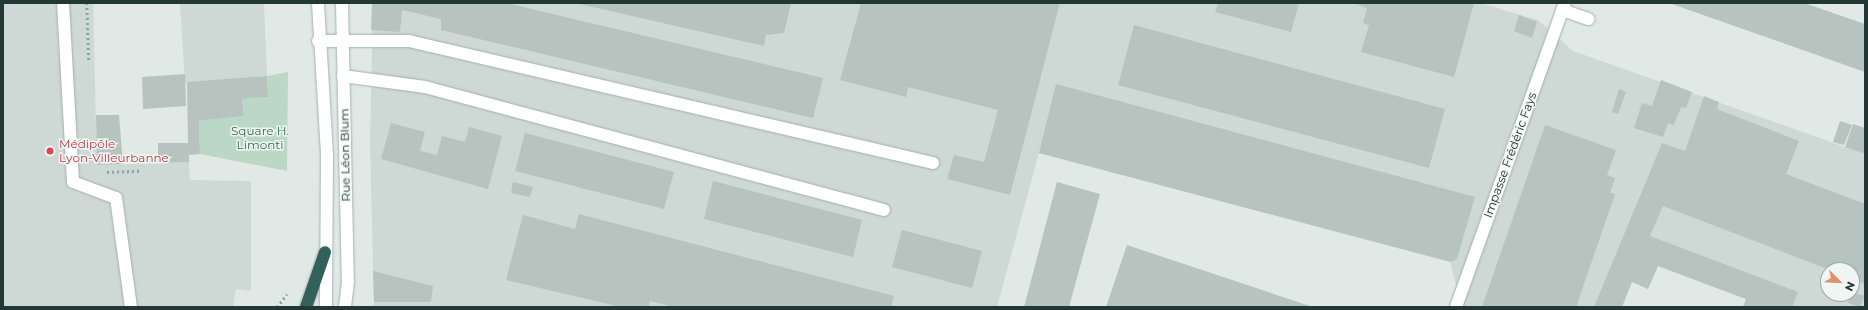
<!DOCTYPE html>
<meta charset="utf-8">
<style>
body{margin:0}
#map{position:relative;width:1868px;height:310px;overflow:hidden;background:#e0e9e6;font-family:Montserrat,sans-serif}
div>[style]{position:absolute}
.built>*{inset:0;background:#ced8d5}
.green>*{inset:0;background:#bbd8c6}
.building>*{inset:0;background:#b6c3bf}
.path>*{height:2.5px;margin-top:-1.25px;transform-origin:0;background:repeating-linear-gradient(90deg,#84a9a1 0 2px,transparent 0 5px)}
.roads{filter:drop-shadow(0 0 1px #a4b0ad) drop-shadow(0 0 1px #a4b0ad)}
.lane>*{height:12px;margin:-6px;padding:0 6px;transform-origin:6px;border-radius:6px;background:#fff}
.street>*{height:12px;margin:-6px;padding:0 6px;transform-origin:6px;border-radius:6px;background:#fff}
.secondary>*{height:12px;margin:-6px;padding:0 6px;transform-origin:6px;border-radius:6px;background:#fff}
.highway>*{height:12px;margin:-6px;padding:0 6px;transform-origin:6px;border-radius:6px;background:#32605b}
.dots>*{width:11px;height:11px;translate:-50% -50%;box-sizing:border-box;border:2px solid #f0f6f3;border-radius:50%}
span{translate:-50% -50%;white-space:nowrap;text-align:center;line-height:1.15;-webkit-text-stroke:3px #f0f6f3;paint-order:stroke}
.park-label{font-size:12px;color:#32694d}
.health-label{font-size:12px;color:#be3a42}
.left{translate:0 -50%;text-align:left}
.street-label{font-size:12px;color:#233734}
.frame{position:absolute;inset:0;border:4px solid #233734;pointer-events:none}
.north{position:absolute;left:1820px;top:262px;width:40px;height:40px;box-sizing:border-box;background:#f0f6f3;border:1px solid #9eaaa7;border-radius:50%;rotate:114deg;font-size:11px;font-weight:700;line-height:16px;text-align:center;color:#233734}
.north::after{content:'';display:block;margin:auto;width:14px;height:18px;background:#e19166;clip-path:polygon(50% 0,100% 100%,50% 72%,0 100%)}
</style>
<div id="map">
<div class="built">
<div style="clip-path:polygon(3px 3px,93px 3px,97px 165px,189px 162px,190px 180px,251px 181px,251px 291px,236px 289px,233px 307px,3px 307px)"></div>
<div style="clip-path:polygon(180px 3px,264px 3px,267px 76px,185px 83px)"></div>
<div style="clip-path:polygon(evenodd,373px 3px,1480px 3px,1538px 20px,1573px 51px,1865px 154px,1865px 307px,1767px 307px,1640px 259px,1621px 307px,1462px 307px,1450px 262px,1039px 153px,997px 307px,374px 307px,370px 143px,373px 3px,1828px 270px,1852px 270px,1852px 294px,1828px 294px,1828px 270px)"></div>
</div>
<div class="green">
<div style="clip-path:polygon(288px 72px,287px 171px,200px 154px,199px 121px,244px 116px,242px 99px,268px 97px,267px 76px)"></div>
</div>
<div class="building">
<div style="clip-path:polygon(372px 3px,506px 3px,823px 78px,813px 118px,441px 30px,441px 19px,402px 10px,400px 32px,371px 30px)"></div>
<div style="clip-path:polygon(575px 3px,791px 3px,784px 33px,766px 35px,764px 46px)"></div>
<div style="clip-path:polygon(861px 3px,1060px 3px,1010px 195px,947px 179px,954px 155px,984px 162px,998px 110px,908px 87px,906px 97px,840px 80px)"></div>
<div style="clip-path:polygon(1218px 3px,1299px 3px,1291px 32px,1215px 12px)"></div>
<div style="clip-path:polygon(1353px 3px,1474px 3px,1454px 77px,1361px 52px,1369px 25px,1363px 23px,1367px 8px)"></div>
<div style="clip-path:polygon(1669px 3px,1804px 3px,1865px 24px,1865px 72px)"></div>
<div style="clip-path:polygon(1519px 15px,1537px 22px,1532px 38px,1514px 31px)"></div>
<div style="clip-path:polygon(1134px 25px,1445px 109px,1429px 168px,1118px 85px)"></div>
<div style="clip-path:polygon(185px 74px,186px 106px,143px 109px,142px 77px)"></div>
<div style="clip-path:polygon(267px 76px,268px 97px,242px 99px,244px 116px,199px 121px,200px 154px,189px 155px,189px 162px,158px 163px,158px 143px,188px 143px,187px 82px)"></div>
<div style="clip-path:polygon(1661px 80px,1692px 92px,1686px 108px,1681px 107px,1674px 125px,1668px 123px,1663px 137px,1634px 128px,1642px 103px,1652px 106px)"></div>
<div style="clip-path:polygon(1056px 84px,1475px 197px,1457px 259px,1451px 262px,1039px 153px)"></div>
<div style="clip-path:polygon(1619px 89px,1626px 92px,1618px 114px,1612px 112px)"></div>
<div style="clip-path:polygon(1704px 96px,1719px 102px,1717px 109px,1799px 141px,1786px 174px,1865px 204px,1865px 284px,1852px 279px,1852px 270px,1830px 270px,1663px 206px,1650px 236px,1798px 292px,1792px 307px,1743px 307px,1746px 299px,1658px 266px,1648px 289px,1632px 282px,1622px 307px,1594px 307px,1662px 143px,1685px 151px)"></div>
<div style="clip-path:polygon(96px 115px,119px 115px,123px 164px,97px 165px)"></div>
<div style="clip-path:polygon(1840px 121px,1852px 125px,1844px 145px,1833px 142px)"></div>
<div style="clip-path:polygon(391px 123px,425px 132px,420px 151px,437px 155px,442px 136px,465px 142px,469px 127px,502px 136px,488px 189px,381px 159px)"></div>
<div style="clip-path:polygon(1853px 124px,1865px 128px,1865px 154px,1845px 147px)"></div>
<div style="clip-path:polygon(1545px 125px,1616px 150px,1607px 175px,1615px 178px,1610px 193px,1615px 194px,1576px 307px,1482px 307px)"></div>
<div style="clip-path:polygon(525px 133px,674px 172px,664px 209px,515px 171px)"></div>
<div style="clip-path:polygon(713px 181px,862px 220px,853px 257px,704px 219px)"></div>
<div style="clip-path:polygon(513px 182px,533px 187px,530px 197px,511px 193px)"></div>
<div style="clip-path:polygon(1057px 182px,1100px 194px,1069px 307px,1024px 307px)"></div>
<div style="clip-path:polygon(579px 214px,894px 296px,891px 307px,673px 307px,650px 301px,648px 307px,621px 307px,506px 280px,523px 215px,575px 229px)"></div>
<div style="clip-path:polygon(902px 230px,982px 251px,972px 288px,892px 267px)"></div>
<div style="clip-path:polygon(1127px 245px,1313px 307px,1106px 307px)"></div>
<div style="clip-path:polygon(373px 271px,433px 286px,431px 302px,374px 302px)"></div>
<div style="clip-path:polygon(1852px 292px,1864px 296px,1860px 307px,1848px 303px)"></div>
</div>
<div class="path">
<div style="left:87px;top:3px;width:59px;rotate:88.1deg"></div>
<div style="left:107px;top:172px;width:33px;rotate:-2deg"></div>
<div style="left:277px;top:307px;width:16px;rotate:-52deg"></div>
</div>
<div class="roads">
<div class="lane">
<div style="left:63px;top:3px;width:179px;rotate:86.8deg"></div>
<div style="left:73px;top:182px;width:46px;rotate:20.4deg"></div>
<div style="left:116px;top:198px;width:110px;rotate:82.2deg"></div>
<div style="left:342px;top:3px;width:279px;rotate:88.8deg"></div>
<div style="left:348px;top:282px;width:25px;rotate:97deg"></div>
<div style="left:1562px;top:10px;width:28px;rotate:19deg"></div>
<div style="left:318px;top:41px;width:91px"></div>
<div style="left:409px;top:41px;width:538px;rotate:13.11deg"></div>
<div style="left:343px;top:76px;width:83px;rotate:7.6deg"></div>
<div style="left:425px;top:87px;width:475px;rotate:15deg"></div>
</div>
<div class="street">
<div style="left:1456px;top:307px;width:323px;rotate:-70.3deg"></div>
</div>
<div class="secondary">
<div style="left:318px;top:3px;width:153px;rotate:86.6deg"></div>
<div style="left:327px;top:156px;width:151px;rotate:90.4deg"></div>
</div>
<div class="highway">
<div style="left:306px;top:307px;width:58px;rotate:-70.9deg"></div>
</div>
</div>
<div class="dots">
<div style="left:50px;top:151px;background:#e0444e"></div>
</div>
<div class="park-label">
<span style="left:260px;top:138px">Square H.<br>Limonti</span>
</div>
<div class="health-label">
<span class="left" style="left:59px;top:151px">Médipôle<br>Lyon-Villeurbanne</span>
</div>
<div class="street-label">
<span style="left:345px;top:155px;rotate:-91deg">Rue Léon Blum</span>
<span style="left:1510px;top:155px;rotate:-70deg">Impasse Frédéric Fays</span>
</div>
<div class="frame"></div>
<div class="north">N</div>
</div>
